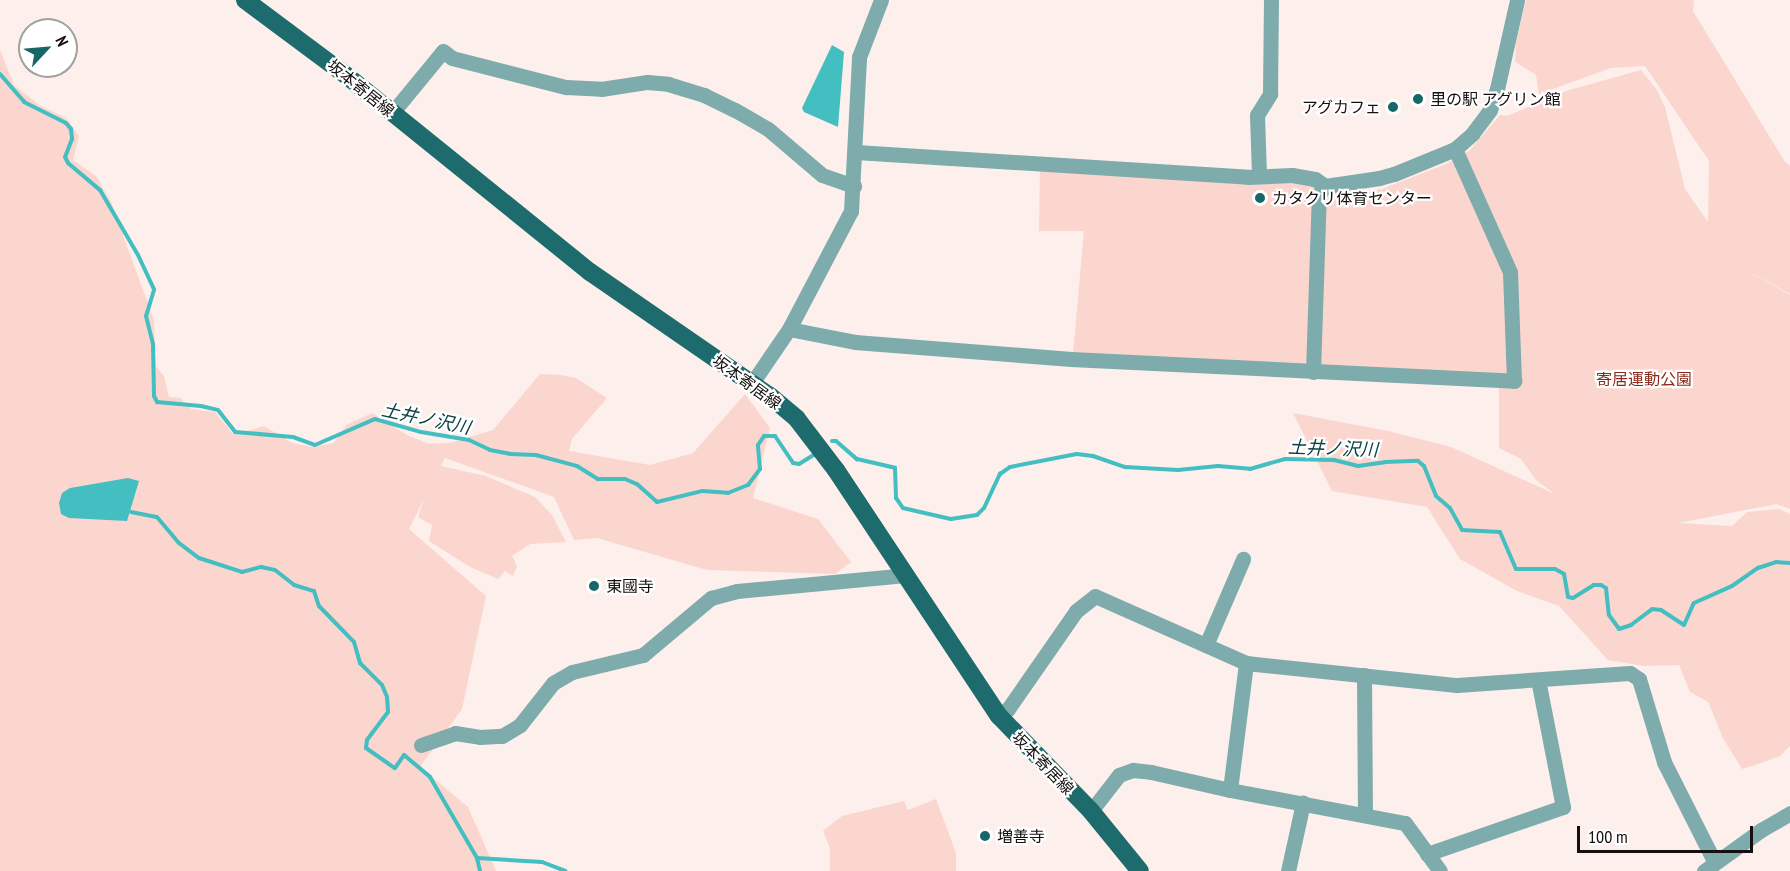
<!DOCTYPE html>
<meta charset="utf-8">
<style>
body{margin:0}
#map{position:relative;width:1790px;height:871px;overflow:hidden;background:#fcefec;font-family:"PT Sans Narrow","Noto Sans JP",sans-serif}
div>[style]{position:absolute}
.green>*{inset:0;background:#fbd6cf}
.water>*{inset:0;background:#43bec1}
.stream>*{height:4px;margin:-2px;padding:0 2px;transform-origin:2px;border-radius:2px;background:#43bec1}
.minor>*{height:15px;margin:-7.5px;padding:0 7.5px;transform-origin:7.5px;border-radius:7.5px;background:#7eabab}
.major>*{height:18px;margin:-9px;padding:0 9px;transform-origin:9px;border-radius:9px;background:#1e6b6d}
.dots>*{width:16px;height:16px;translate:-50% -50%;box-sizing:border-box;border:3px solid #fff;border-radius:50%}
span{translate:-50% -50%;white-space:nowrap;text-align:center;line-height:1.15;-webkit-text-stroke:4.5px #fff;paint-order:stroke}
.street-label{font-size:16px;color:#14100f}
.poi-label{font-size:16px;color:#14100f}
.left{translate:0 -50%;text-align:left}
.right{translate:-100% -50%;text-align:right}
.park-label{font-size:16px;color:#8c291b}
.water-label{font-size:18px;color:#094243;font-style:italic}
.north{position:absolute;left:18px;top:18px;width:60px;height:60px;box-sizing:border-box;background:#fff;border:2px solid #a19f9f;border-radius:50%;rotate:64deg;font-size:16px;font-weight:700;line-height:24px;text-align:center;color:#14100f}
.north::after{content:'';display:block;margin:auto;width:21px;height:27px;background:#176668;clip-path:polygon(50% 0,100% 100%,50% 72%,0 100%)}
.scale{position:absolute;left:1577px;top:826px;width:176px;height:27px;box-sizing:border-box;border:3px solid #14100f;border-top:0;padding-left:8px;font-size:18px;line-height:21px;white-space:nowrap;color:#14100f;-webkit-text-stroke:4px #fff;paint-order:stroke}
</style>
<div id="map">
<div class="green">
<div style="clip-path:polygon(1526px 0,1694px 0,1693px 11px,1785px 162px,1790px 166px,1790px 294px,1735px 264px,1790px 295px,1790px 509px,1777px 504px,1678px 523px,1732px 526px,1747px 512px,1779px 509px,1790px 514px,1790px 746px,1780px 756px,1758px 764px,1742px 769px,1723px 738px,1708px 702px,1690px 692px,1679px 665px,1644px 666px,1608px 660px,1559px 606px,1517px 591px,1460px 559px,1427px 507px,1332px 491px,1293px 413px,1388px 431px,1451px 447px,1555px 494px,1536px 480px,1521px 459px,1499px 448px,1499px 378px,1073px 354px,1084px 231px,1039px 231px,1040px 169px,1293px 182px,1351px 191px,1382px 189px,1446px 164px,1469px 151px,1500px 115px,1507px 116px,1569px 90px,1641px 70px,1657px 90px,1665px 107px,1685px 189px,1708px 222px,1709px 161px,1645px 66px,1611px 68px,1539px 94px,1536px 75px,1515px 62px,1516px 42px)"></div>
<div style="clip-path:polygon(0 50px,14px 85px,39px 105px,66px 118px,79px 136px,73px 160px,96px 176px,111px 202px,154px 320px,156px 366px,164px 376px,169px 397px,180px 398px,191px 409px,215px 412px,234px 435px,264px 426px,292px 443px,313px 447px,334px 443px,346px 425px,372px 413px,407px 435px,429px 444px,450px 443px,493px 430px,540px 374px,561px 375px,576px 378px,607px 398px,572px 439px,569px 451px,650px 465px,693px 453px,745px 394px,770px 428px,753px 498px,818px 519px,851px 562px,835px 574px,707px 570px,597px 538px,574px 540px,554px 497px,445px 458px,441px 466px,486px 476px,535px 497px,552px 515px,566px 542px,530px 544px,512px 556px,517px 566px,513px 576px,505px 571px,498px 579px,470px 567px,429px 541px,432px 525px,418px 517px,424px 499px,409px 529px,486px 596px,462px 709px,420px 767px,468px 807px,496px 871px,0 871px)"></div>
<div style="clip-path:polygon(936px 799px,956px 853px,956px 871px,830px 871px,830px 848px,823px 831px,842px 816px,904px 801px,908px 810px)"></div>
</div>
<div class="water">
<div style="clip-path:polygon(832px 45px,844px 52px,838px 127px,804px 112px,802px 108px)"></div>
<div style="clip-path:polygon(128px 478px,139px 481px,127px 521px,69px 518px,61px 514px,59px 503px,62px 493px,70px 488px)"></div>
</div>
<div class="stream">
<div style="left:0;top:74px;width:37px;rotate:49deg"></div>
<div style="left:24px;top:102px;width:47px;rotate:26.6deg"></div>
<div style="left:66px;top:123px;width:8px;rotate:50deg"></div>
<div style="left:71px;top:129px;width:10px;rotate:84deg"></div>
<div style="left:72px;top:139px;width:19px;rotate:111deg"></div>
<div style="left:65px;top:157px;width:7px;rotate:63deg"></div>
<div style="left:68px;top:163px;width:42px;rotate:40.2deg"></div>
<div style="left:100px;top:190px;width:75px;rotate:59.7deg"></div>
<div style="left:138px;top:255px;width:38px;rotate:65deg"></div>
<div style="left:154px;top:290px;width:27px;rotate:107deg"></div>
<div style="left:146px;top:316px;width:30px;rotate:76deg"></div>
<div style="left:153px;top:345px;width:51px;rotate:88.9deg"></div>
<div style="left:154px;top:396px;width:7px;rotate:63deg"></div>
<div style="left:157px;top:402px;width:44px;rotate:5.2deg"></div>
<div style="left:201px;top:406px;width:17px;rotate:13deg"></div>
<div style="left:218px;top:410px;width:28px;rotate:52deg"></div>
<div style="left:235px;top:432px;width:58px;rotate:4.9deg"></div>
<div style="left:293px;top:437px;width:23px;rotate:20deg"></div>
<div style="left:315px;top:445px;width:65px;rotate:-23.4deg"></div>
<div style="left:375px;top:419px;width:48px;rotate:15.8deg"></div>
<div style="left:421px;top:432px;width:49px;rotate:9.5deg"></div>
<div style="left:469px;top:440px;width:23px;rotate:25deg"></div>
<div style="left:490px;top:450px;width:20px;rotate:11deg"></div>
<div style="left:510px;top:454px;width:26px;rotate:2deg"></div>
<div style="left:536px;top:455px;width:42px;rotate:15deg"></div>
<div style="left:577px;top:466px;width:25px;rotate:32deg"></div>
<div style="left:598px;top:479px;width:27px"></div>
<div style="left:625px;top:479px;width:13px;rotate:23deg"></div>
<div style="left:637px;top:484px;width:27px;rotate:42deg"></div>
<div style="left:657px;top:502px;width:46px;rotate:-13.7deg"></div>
<div style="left:702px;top:491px;width:26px;rotate:4deg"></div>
<div style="left:728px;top:493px;width:22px;rotate:-22deg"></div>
<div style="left:748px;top:485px;width:20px;rotate:-53deg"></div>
<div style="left:760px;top:469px;width:24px;rotate:-95deg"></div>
<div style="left:758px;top:445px;width:11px;rotate:-56deg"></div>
<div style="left:764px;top:436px;width:11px"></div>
<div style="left:775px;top:436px;width:32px;rotate:56deg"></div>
<div style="left:793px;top:463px;width:6px;rotate:9deg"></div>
<div style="left:799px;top:464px;width:19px;rotate:-32deg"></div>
<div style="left:832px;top:441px;width:4px"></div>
<div style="left:836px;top:441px;width:28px;rotate:41deg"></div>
<div style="left:857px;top:459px;width:39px;rotate:13deg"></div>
<div style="left:895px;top:468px;width:30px;rotate:88deg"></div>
<div style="left:896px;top:498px;width:12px;rotate:55deg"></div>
<div style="left:903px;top:508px;width:49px;rotate:12.9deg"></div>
<div style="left:951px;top:519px;width:26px;rotate:-9deg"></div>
<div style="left:977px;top:515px;width:10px;rotate:-45deg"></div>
<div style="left:984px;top:508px;width:38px;rotate:-65deg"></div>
<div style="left:1000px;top:474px;width:12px;rotate:-35deg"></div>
<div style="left:1010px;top:467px;width:68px;rotate:-11deg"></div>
<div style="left:1077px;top:454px;width:16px;rotate:7deg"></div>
<div style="left:1093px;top:456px;width:34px;rotate:19deg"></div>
<div style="left:1125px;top:467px;width:53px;rotate:3.2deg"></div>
<div style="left:1178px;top:470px;width:40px;rotate:-5.7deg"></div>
<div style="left:1218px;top:466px;width:32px;rotate:5deg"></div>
<div style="left:1250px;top:469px;width:36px;rotate:-16deg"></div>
<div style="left:1285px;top:459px;width:49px;rotate:1.2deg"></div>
<div style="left:1334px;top:460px;width:25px;rotate:14deg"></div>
<div style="left:1358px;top:466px;width:27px;rotate:-8deg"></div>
<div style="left:1385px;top:462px;width:33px;rotate:-2deg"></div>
<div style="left:1418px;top:461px;width:8px;rotate:40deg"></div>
<div style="left:1424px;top:466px;width:32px;rotate:68deg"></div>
<div style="left:1436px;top:496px;width:18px;rotate:41deg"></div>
<div style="left:1450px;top:508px;width:25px;rotate:61deg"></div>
<div style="left:1462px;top:530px;width:38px;rotate:3deg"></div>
<div style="left:1500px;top:532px;width:40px;rotate:66.6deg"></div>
<div style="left:1516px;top:569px;width:39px"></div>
<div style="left:1555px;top:569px;width:10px;rotate:29deg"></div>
<div style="left:1564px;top:574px;width:23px;rotate:80deg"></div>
<div style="left:1568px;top:597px;width:5px;rotate:11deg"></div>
<div style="left:1573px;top:598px;width:25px;rotate:-32deg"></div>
<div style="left:1594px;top:585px;width:7px"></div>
<div style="left:1601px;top:585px;width:6px;rotate:31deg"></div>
<div style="left:1606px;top:588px;width:27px;rotate:84deg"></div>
<div style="left:1609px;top:615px;width:17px;rotate:54deg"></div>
<div style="left:1619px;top:629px;width:13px;rotate:-18deg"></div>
<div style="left:1631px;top:625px;width:26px;rotate:-37deg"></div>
<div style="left:1652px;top:609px;width:9px;rotate:6deg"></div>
<div style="left:1661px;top:610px;width:27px;rotate:33deg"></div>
<div style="left:1684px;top:625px;width:24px;rotate:-66deg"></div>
<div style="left:1694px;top:603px;width:42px;rotate:-24.1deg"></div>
<div style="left:1732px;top:586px;width:32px;rotate:-35deg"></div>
<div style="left:1758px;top:568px;width:19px;rotate:-18deg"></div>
<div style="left:1776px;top:562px;width:14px;rotate:4deg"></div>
<div style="left:131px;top:512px;width:26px;rotate:11deg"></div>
<div style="left:157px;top:517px;width:34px;rotate:50deg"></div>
<div style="left:179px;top:543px;width:25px;rotate:37deg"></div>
<div style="left:199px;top:558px;width:45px;rotate:18deg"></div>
<div style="left:242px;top:572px;width:20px;rotate:-15deg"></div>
<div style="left:261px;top:567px;width:14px;rotate:12deg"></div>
<div style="left:275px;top:570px;width:24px;rotate:38deg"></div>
<div style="left:294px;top:585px;width:21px;rotate:17deg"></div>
<div style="left:314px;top:591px;width:16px;rotate:72deg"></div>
<div style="left:319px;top:606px;width:50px;rotate:45.8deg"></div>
<div style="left:354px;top:642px;width:22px;rotate:74deg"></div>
<div style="left:360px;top:663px;width:31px;rotate:45deg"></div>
<div style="left:382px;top:685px;width:13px;rotate:67deg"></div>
<div style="left:387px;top:697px;width:15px;rotate:86deg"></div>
<div style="left:388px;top:712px;width:35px;rotate:127deg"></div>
<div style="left:367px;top:740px;width:8px;rotate:97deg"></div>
<div style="left:366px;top:748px;width:35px;rotate:35deg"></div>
<div style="left:395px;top:768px;width:16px;rotate:-55deg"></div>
<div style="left:404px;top:755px;width:34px;rotate:40deg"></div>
<div style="left:430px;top:777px;width:94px;rotate:59.9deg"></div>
<div style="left:477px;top:858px;width:65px;rotate:3.5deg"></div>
<div style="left:542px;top:862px;width:25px;rotate:21deg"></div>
<div style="left:477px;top:858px;width:13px;rotate:77deg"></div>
</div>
<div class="minor">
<div style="left:392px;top:113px;width:80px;rotate:-50.6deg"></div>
<div style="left:443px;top:51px;width:11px;rotate:38deg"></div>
<div style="left:452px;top:58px;width:118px;rotate:14.3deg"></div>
<div style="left:566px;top:87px;width:35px;rotate:3deg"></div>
<div style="left:601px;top:89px;width:47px;rotate:-8.7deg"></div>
<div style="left:647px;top:82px;width:21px;rotate:5deg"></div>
<div style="left:668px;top:84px;width:38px;rotate:17deg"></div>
<div style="left:704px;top:95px;width:34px;rotate:26deg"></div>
<div style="left:735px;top:110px;width:38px;rotate:30deg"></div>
<div style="left:768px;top:129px;width:71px;rotate:40.4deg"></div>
<div style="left:822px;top:175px;width:34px;rotate:19deg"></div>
<div style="left:856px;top:152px;width:393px;rotate:3.6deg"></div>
<div style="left:1248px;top:177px;width:44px;rotate:-2.6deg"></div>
<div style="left:1292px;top:175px;width:23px;rotate:10deg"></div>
<div style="left:1315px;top:179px;width:12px;rotate:35deg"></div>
<div style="left:1259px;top:175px;width:60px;rotate:-91.9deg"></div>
<div style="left:1257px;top:115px;width:25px;rotate:-58deg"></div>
<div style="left:1270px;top:94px;width:94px;rotate:-89.4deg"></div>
<div style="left:789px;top:329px;width:67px;rotate:11.1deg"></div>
<div style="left:855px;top:342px;width:217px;rotate:4.5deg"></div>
<div style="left:1071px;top:359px;width:444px;rotate:2.8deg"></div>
<div style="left:1514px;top:381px;width:109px;rotate:-92.1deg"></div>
<div style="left:1510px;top:272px;width:135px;rotate:-114.1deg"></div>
<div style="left:1313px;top:372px;width:178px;rotate:-88.1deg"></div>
<div style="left:1319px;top:194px;width:10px;rotate:-53deg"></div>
<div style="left:1325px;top:186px;width:55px;rotate:-8.4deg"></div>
<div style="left:1379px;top:178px;width:16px;rotate:-15deg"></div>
<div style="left:1394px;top:174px;width:66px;rotate:-22.3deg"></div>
<div style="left:1455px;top:149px;width:23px;rotate:-41deg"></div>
<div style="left:1472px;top:134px;width:30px;rotate:-53deg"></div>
<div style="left:1490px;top:110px;width:22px;rotate:-72deg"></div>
<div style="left:1497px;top:89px;width:91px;rotate:-77.3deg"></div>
<div style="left:752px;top:383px;width:65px;rotate:-55.6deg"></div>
<div style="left:789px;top:329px;width:133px;rotate:-62.3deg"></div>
<div style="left:851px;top:211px;width:154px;rotate:-87deg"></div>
<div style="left:859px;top:57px;width:61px;rotate:-68.9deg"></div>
<div style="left:1206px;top:645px;width:94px;rotate:-66.7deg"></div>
<div style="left:1364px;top:675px;width:140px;rotate:89.6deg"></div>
<div style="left:999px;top:716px;width:11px;rotate:-38deg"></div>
<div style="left:1008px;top:709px;width:119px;rotate:-55.2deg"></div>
<div style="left:1076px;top:611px;width:24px;rotate:-38deg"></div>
<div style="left:1095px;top:596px;width:165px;rotate:23.9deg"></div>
<div style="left:1246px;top:663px;width:212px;rotate:6deg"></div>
<div style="left:1457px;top:685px;width:173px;rotate:-4deg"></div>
<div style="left:1630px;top:673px;width:11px;rotate:34deg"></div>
<div style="left:1639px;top:679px;width:87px;rotate:73.2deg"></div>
<div style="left:1664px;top:762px;width:113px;rotate:63.2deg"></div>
<div style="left:421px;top:745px;width:36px;rotate:-19deg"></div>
<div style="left:455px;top:733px;width:25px;rotate:9deg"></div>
<div style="left:480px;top:737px;width:22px;rotate:-3deg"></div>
<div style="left:502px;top:736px;width:21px;rotate:-31deg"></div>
<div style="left:520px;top:725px;width:53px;rotate:-51.8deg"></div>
<div style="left:553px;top:683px;width:22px;rotate:-30deg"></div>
<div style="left:572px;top:672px;width:73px;rotate:-13.5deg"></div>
<div style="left:643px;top:655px;width:89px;rotate:-40deg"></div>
<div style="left:711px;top:598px;width:27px;rotate:-15deg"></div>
<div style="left:737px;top:591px;width:169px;rotate:-5.4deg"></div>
<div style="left:1230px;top:790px;width:128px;rotate:-82.8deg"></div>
<div style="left:1091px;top:811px;width:46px;rotate:-52.1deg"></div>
<div style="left:1119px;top:775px;width:15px;rotate:-20deg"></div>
<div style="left:1133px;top:770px;width:18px;rotate:6deg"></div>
<div style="left:1151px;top:772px;width:81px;rotate:12.8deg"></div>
<div style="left:1230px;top:790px;width:178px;rotate:10.7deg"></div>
<div style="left:1405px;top:823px;width:59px;rotate:53.9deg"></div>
<div style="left:1427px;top:854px;width:144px;rotate:-19.1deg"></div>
<div style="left:1563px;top:807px;width:129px;rotate:-101.1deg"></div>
<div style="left:1288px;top:871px;width:70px;rotate:-77.6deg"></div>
<div style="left:1704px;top:871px;width:70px;rotate:-35.7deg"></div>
<div style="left:1761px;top:830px;width:34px;rotate:-30deg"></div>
</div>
<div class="major">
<div style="left:245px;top:0;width:127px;rotate:36.7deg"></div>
<div style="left:347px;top:76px;width:312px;rotate:38.9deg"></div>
<div style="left:590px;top:272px;width:219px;rotate:34.6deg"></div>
<div style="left:770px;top:396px;width:35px;rotate:40deg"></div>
<div style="left:797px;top:419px;width:64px;rotate:52.6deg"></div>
<div style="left:836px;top:470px;width:295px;rotate:56.5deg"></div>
<div style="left:999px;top:716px;width:132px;rotate:45.9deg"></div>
<div style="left:1091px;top:811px;width:77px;rotate:50.8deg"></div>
</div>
<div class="dots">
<div style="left:1418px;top:99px;background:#176668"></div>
<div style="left:1393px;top:107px;background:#176668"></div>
<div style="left:1260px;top:198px;background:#176668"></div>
<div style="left:594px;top:586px;background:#176668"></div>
<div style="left:985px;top:836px;background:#176668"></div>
</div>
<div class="street-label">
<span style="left:361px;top:88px;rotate:39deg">坂本寄居線</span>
<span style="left:747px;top:382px;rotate:36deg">坂本寄居線</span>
<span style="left:1043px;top:763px;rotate:46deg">坂本寄居線</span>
</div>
<div class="poi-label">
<span class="left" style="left:1430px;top:99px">里の駅 アグリン館</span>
<span class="right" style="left:1381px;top:107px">アグカフェ</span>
<span class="left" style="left:1272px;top:198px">カタクリ体育センター</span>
<span class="left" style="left:606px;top:586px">東國寺</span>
<span class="left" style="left:997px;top:836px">増善寺</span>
</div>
<div class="park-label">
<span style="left:1644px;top:379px">寄居運動公園</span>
</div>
<div class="water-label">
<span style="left:426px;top:419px;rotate:12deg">土井ノ沢川</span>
<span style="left:1333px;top:449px;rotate:2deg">土井ノ沢川</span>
</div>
<div class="north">N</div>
<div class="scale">100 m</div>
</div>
